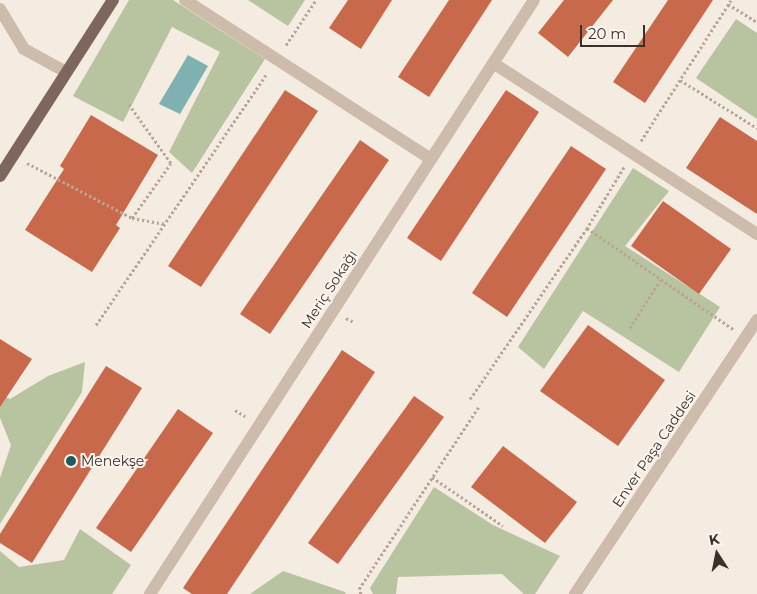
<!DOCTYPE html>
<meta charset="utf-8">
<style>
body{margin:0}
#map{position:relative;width:757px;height:594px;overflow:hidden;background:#f4ebe1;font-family:Montserrat,sans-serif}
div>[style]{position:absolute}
.green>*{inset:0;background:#b8c4a0}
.water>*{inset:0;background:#7fb0b2}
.building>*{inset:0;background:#c8694b}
.path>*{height:3px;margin-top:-1.5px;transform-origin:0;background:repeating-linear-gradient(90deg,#b9a596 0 2.5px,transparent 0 5px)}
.minor>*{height:12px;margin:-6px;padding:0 6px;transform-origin:6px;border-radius:6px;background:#cdbbac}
.major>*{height:12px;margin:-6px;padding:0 6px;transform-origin:6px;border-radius:6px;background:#7d675c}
.dots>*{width:14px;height:14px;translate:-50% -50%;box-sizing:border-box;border:2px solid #fbf5ee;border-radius:50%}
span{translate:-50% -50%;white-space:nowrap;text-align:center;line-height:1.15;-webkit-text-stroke:4px #fbf5ee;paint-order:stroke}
.street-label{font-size:14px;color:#3b302b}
.poi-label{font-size:14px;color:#3b302b}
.left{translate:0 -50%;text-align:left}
.north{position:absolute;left:692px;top:529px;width:50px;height:50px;-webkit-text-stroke:4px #fbf5ee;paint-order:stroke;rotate:349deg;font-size:14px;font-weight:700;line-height:20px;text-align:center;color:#3b302b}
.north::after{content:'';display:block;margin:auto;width:18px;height:22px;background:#3b302b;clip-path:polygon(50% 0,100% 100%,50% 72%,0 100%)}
.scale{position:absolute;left:580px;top:25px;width:65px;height:22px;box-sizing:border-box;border:2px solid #3b302b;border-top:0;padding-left:6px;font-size:15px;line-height:18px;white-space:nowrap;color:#3b302b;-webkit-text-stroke:4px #fbf5ee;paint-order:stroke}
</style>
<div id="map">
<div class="green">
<div style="clip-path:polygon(129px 0,173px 0,265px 59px,192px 173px,169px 152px,220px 52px,172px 27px,123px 122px,73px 96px)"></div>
<div style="clip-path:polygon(248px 0,305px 0,288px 26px)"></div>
<div style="clip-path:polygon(736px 19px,757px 33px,757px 119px,696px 78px)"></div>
<div style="clip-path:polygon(633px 168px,669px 191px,625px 246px,720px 307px,679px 372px,583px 311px,544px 369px,518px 347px)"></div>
<div style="clip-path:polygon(85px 362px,82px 392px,0 524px,0 478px,11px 445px,0 418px,0 394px,10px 399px,48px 376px)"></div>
<div style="clip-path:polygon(434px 487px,493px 525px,560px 556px,535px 594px,524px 594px,502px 574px,398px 577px,396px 594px,373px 594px,370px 588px)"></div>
<div style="clip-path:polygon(80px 529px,131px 565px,112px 594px,0 594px,0 551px,19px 567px,64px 560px)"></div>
<div style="clip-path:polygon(283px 571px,345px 592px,346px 594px,250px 594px)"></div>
</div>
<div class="water">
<div style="clip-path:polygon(188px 55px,208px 66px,180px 114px,159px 104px)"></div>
</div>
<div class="building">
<div style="clip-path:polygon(348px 0,392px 0,361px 49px,329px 28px)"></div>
<div style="clip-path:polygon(449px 0,492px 0,429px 97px,398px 77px)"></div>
<div style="clip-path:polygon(564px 0,613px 0,568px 57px,538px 33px)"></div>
<div style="clip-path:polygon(668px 0,713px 0,645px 103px,613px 82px)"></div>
<div style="clip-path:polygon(285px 90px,318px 111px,201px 287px,168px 266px)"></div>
<div style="clip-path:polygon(506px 90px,539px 112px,441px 261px,407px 238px)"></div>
<div style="clip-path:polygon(91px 115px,158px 155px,116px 225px,120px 228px,92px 272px,25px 230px,64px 169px,60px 166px)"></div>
<div style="clip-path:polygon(720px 117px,757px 141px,757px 214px,686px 168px)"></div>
<div style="clip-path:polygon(360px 140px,389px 160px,270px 334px,240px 314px)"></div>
<div style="clip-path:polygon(571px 146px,606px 169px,507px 317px,472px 293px)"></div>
<div style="clip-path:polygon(663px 201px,731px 249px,699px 294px,631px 246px)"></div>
<div style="clip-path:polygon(588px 325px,665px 380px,618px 446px,540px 391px)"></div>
<div style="clip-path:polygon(0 339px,32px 359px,0 407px)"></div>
<div style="clip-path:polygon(342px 350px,375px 372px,227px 594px,192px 594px,183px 588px)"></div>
<div style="clip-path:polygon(106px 366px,142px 388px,32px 563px,0 543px,0 534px)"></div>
<div style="clip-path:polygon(414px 396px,444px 417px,338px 564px,308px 543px)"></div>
<div style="clip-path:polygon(178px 409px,213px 433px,131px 552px,96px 528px)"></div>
<div style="clip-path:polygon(503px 446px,577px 502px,545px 543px,471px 487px)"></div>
</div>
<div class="path">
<div style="left:728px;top:4px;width:34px;rotate:32deg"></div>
<div style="left:286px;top:45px;width:54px;rotate:-56.3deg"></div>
<div style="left:680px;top:80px;width:91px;rotate:31.9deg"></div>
<div style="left:641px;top:141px;width:167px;rotate:-57.4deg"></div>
<div style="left:27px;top:163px;width:119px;rotate:27.6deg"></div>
<div style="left:132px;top:218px;width:67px;rotate:-54.7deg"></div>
<div style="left:171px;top:163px;width:74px;rotate:-125.6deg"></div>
<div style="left:624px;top:167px;width:71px;rotate:121.2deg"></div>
<div style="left:587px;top:228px;width:178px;rotate:34.7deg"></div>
<div style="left:132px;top:218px;width:34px;rotate:10deg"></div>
<div style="left:346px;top:318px;width:9px;rotate:27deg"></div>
<div style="left:96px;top:325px;width:305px;rotate:-55.8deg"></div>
<div style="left:630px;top:328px;width:58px;rotate:-57.7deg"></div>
<div style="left:470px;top:399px;width:207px;rotate:-55.6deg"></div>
<div style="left:235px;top:410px;width:12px;rotate:31deg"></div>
<div style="left:432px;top:477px;width:86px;rotate:34.6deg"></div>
<div style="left:361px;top:594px;width:5px;rotate:-112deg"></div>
<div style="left:359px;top:589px;width:219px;rotate:-56.7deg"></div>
</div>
<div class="minor">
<div style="left:185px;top:0;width:293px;rotate:32.9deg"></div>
<div style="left:0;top:9px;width:47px;rotate:59deg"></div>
<div style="left:24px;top:49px;width:48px;rotate:28.7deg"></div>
<div style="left:493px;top:63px;width:315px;rotate:32.9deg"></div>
<div style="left:150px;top:594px;width:707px;rotate:-57.12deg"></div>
<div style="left:575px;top:594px;width:329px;rotate:-56.4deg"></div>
</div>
<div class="major">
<div style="left:0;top:176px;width:209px;rotate:-57.3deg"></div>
</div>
<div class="dots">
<div style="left:71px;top:461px;background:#1f5a5e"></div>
</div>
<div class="street-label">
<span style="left:329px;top:289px;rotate:-57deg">Meriç Sokağı</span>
<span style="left:654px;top:449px;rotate:-56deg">Enver Paşa Caddesi</span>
</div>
<div class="poi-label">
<span class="left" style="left:81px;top:461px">Menekşe</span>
</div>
<div class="north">K</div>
<div class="scale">20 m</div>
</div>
